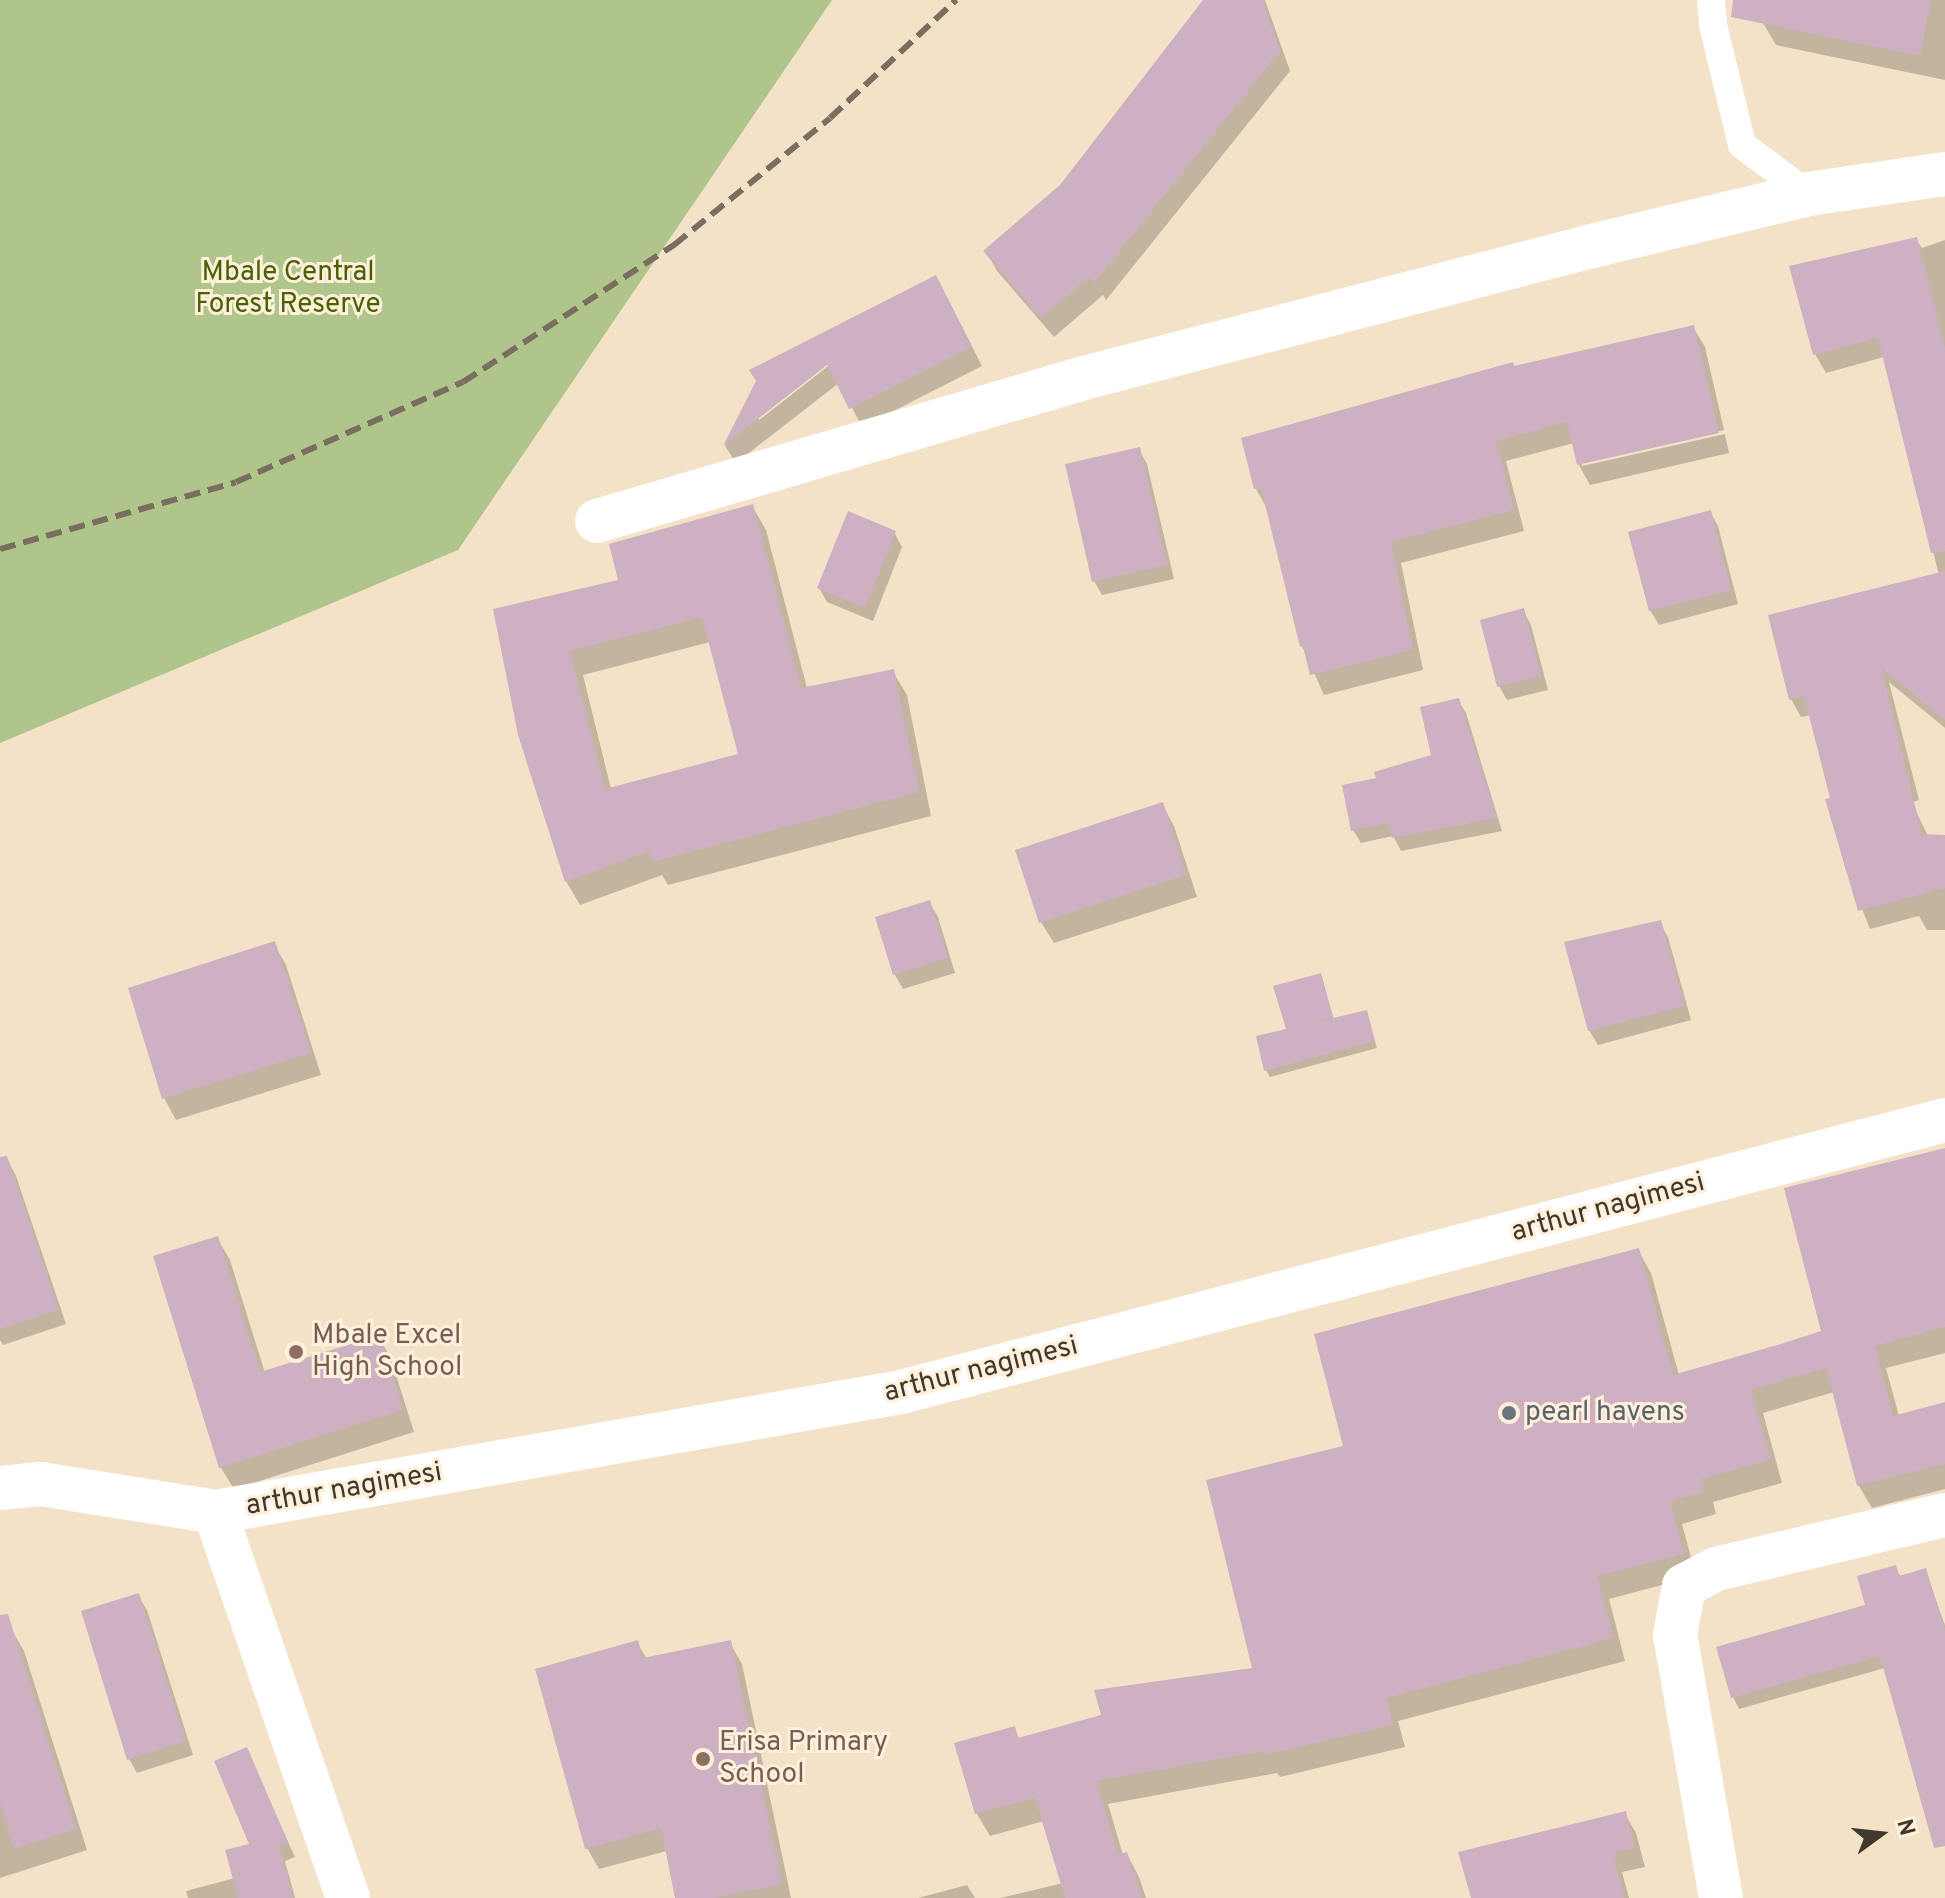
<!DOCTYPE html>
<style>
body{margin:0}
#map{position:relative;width:1945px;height:1898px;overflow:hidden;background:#f4e2c8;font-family:Overpass,sans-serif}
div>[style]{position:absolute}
.green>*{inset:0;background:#b0c58b}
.shadow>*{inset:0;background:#0003}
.building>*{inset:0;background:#cdb0c1}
.lane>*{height:28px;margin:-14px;padding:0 14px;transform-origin:14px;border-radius:14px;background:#fff}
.street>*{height:44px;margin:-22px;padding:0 22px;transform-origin:22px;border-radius:22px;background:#fff}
.rail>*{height:6px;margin-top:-3px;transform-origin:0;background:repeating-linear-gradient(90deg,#796e5f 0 16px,transparent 0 24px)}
.dots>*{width:22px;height:22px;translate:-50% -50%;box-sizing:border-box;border:4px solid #fff0db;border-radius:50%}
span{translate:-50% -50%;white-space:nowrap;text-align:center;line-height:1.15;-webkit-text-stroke:6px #fff0db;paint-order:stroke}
.park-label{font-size:28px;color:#496102}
.street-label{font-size:28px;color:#3f382d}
.education-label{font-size:28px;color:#785e54}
.left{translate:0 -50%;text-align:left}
.worship-label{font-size:28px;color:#5b616d}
.north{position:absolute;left:1841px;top:1794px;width:80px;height:80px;-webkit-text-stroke:6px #fff0db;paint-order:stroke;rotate:75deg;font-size:22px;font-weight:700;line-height:32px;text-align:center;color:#3f382d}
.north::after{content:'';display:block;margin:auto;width:28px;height:36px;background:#3f382d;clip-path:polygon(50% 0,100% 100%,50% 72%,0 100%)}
</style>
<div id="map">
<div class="green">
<div style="clip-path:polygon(0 0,832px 0,458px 550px,0 743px)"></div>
</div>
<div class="shadow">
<div style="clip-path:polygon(1206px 0,1265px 0,1290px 71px,1106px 300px,1103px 295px,1054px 337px,997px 271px,986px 251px,1062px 187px)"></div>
<div style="clip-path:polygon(1768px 0,1945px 0,1945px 80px,1776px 45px,1763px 23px)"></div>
<div style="clip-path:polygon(1916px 239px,1922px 248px,1945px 240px,1945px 728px,1889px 682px,1919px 800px,1894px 808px,1915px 809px,1928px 836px,1945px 837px,1945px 930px,1927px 930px,1919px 916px,1870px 929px,1845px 867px,1829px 807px,1835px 807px,1811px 715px,1801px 717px,1791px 699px,1939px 575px,1884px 357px,1826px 373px,1815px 354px)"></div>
<div style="clip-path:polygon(evenodd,947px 297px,982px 366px,862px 427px,839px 383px,736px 463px,725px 446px,758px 382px,947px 297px,834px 357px,836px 360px,759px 420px,759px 415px,834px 357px)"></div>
<div style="clip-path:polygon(1693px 327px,1705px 347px,1724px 430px,1582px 462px,1582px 466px,1725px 434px,1729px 453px,1590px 485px,1579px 465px,1574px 443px,1506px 461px,1524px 531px,1401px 563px,1423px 670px,1324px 695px,1302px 646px,1268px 510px,1256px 489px,1514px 368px)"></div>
<div style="clip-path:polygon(1139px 450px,1147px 464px,1174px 579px,1102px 595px,1094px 581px)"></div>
<div style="clip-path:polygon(evenodd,752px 506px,766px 530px,807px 688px,893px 672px,907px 695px,931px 816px,668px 885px,662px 875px,580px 905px,566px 881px,495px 610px,621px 581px,752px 506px,710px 642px,740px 756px,611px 789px,583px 675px,710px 642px)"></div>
<div style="clip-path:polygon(1710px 512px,1718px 526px,1738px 604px,1659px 625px,1650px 610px)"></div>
<div style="clip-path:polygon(894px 532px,902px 547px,873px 621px,827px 602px,819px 588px)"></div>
<div style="clip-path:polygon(1523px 610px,1531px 625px,1548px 690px,1507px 700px,1499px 686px)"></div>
<div style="clip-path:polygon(1458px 700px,1466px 713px,1502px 831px,1401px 851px,1393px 836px,1361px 843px,1353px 830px,1378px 780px,1434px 756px)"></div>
<div style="clip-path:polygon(1162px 804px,1174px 826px,1197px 897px,1054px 943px,1041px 922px)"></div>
<div style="clip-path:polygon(929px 902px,938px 917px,955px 973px,903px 989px,895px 975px,878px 918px)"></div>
<div style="clip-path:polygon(1660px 923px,1668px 937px,1691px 1020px,1598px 1045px,1589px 1030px)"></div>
<div style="clip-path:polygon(274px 944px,286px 965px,321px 1075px,176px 1120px,164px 1098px,130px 989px)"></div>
<div style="clip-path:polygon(1323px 982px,1334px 1020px,1366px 1012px,1377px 1048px,1270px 1077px,1266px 1070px,1288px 1030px)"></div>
<div style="clip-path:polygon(1945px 1150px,1945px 1353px,1886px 1368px,1899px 1416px,1945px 1404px,1945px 1489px,1872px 1508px,1859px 1486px,1834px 1392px,1763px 1413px,1782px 1483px,1713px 1502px,1716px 1514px,1682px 1524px,1696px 1576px,1609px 1599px,1625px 1661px,1398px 1721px,1405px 1747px,1280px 1777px,1277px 1773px,1108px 1804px,1123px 1855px,1127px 1854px,1139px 1877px,1146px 1898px,1000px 1898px,1063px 1883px,1044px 1821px,990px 1836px,977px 1814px,957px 1744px,1014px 1728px,1020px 1740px,1255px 1670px,1346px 1448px,1638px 1250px,1651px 1273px,1679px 1375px,1823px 1332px)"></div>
<div style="clip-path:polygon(8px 1161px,16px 1176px,66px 1324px,3px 1345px,0 1340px,0 1164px)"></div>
<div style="clip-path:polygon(217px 1238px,230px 1260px,265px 1373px,379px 1337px,391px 1359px,414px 1432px,234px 1489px,221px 1468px,155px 1258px)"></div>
<div style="clip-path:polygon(1895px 1567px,1901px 1577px,1925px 1570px,1945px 1625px,1945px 1813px,1885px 1668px,1739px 1709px,1733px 1697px,1868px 1606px)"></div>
<div style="clip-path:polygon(138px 1596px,147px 1610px,193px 1755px,137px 1773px,129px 1759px)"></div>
<div style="clip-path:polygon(12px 1630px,24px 1651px,87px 1850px,0 1878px,0 1634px)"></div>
<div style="clip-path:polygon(637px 1643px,647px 1659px,730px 1643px,742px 1664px,791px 1898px,677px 1898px,667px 1851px,599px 1869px,587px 1848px)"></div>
<div style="clip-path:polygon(246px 1750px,295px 1857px,285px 1861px,295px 1898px,188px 1898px,186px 1891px,235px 1878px,252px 1845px)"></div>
<div style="clip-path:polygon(1625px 1814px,1636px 1833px,1645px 1867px,1622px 1872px,1629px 1898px,1473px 1898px)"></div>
<div style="clip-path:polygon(967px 1885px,975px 1898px,918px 1898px)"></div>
</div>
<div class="building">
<div style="clip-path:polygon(1203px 0,1262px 0,1280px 51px,1094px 283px,1091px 276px,1041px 318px,983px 251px,1060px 185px)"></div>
<div style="clip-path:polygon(1733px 0,1931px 0,1920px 56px,1731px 17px)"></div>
<div style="clip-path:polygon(1917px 237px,1945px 347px,1945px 551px,1931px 553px,1878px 338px,1813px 355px,1789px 266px)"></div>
<div style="clip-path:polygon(936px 275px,972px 347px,849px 409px,827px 365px,723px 446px,756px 381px,749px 370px)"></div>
<div style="clip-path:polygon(1694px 325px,1719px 433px,1577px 465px,1567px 422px,1496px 441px,1514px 510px,1391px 542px,1413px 650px,1310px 675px,1303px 646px,1300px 647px,1261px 488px,1254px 489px,1241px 438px,1513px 362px,1514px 366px)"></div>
<div style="clip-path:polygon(1140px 447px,1167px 565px,1092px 582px,1065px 464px)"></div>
<div style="clip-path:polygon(evenodd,753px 504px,801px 688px,894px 669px,919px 792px,652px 862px,650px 851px,565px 882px,518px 735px,493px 609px,618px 580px,609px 544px,753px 504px,702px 617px,738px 754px,605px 789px,570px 651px,702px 617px)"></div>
<div style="clip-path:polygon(1711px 510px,1731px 590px,1649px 611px,1628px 532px)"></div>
<div style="clip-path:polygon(848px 511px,896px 531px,865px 608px,817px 588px)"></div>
<div style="clip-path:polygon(1945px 571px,1945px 720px,1881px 668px,1922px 834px,1945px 835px,1945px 888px,1858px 911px,1825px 799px,1830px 798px,1804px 696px,1789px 700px,1768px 615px)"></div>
<div style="clip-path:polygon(1524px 608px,1541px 676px,1497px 687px,1480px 620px)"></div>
<div style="clip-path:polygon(1459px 698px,1497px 818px,1392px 838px,1388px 823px,1351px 831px,1342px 785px,1376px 778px,1374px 772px,1431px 755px,1420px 707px)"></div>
<div style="clip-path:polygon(1163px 802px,1186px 875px,1039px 923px,1015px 850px)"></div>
<div style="clip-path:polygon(930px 900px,948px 958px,893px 975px,875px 917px)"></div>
<div style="clip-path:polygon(1661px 920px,1685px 1006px,1588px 1031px,1564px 942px)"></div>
<div style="clip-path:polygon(275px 941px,311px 1053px,162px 1099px,128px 988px)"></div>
<div style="clip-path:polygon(1321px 973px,1333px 1017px,1303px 1025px,1367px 1010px,1375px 1041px,1264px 1071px,1256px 1036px,1286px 1029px,1273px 986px)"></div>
<div style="clip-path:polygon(1945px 1148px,1945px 1327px,1875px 1346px,1893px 1416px,1945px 1402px,1945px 1464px,1857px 1486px,1826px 1368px,1751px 1390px,1771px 1460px,1701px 1479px,1705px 1492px,1670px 1501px,1684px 1554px,1597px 1576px,1614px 1638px,1387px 1698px,1393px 1725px,1265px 1755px,1264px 1751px,1097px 1781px,1118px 1855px,1127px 1852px,1142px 1898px,1065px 1898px,1035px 1798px,975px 1814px,954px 1743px,1015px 1726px,1018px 1738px,1101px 1715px,1094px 1690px,1252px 1668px,1206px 1480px,1343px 1446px,1314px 1334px,1639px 1248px,1673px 1375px,1781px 1344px,1821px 1331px,1784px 1188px)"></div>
<div style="clip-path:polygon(7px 1156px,59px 1310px,0 1329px,0 1157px)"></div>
<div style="clip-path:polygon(218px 1236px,260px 1372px,380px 1335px,403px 1410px,219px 1468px,153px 1256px)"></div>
<div style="clip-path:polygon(1896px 1565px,1899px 1576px,1926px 1568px,1945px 1630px,1945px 1846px,1934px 1848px,1880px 1656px,1731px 1698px,1716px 1647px,1865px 1605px,1857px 1576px)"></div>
<div style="clip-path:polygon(139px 1593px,186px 1741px,127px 1760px,81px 1611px)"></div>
<div style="clip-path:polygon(8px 1614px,76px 1829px,14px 1849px,0 1803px,0 1615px)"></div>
<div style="clip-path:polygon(638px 1640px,643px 1658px,731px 1640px,782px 1884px,714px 1898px,675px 1898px,661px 1828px,585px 1849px,535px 1669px)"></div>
<div style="clip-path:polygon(247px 1747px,288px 1842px,279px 1846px,293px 1898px,238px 1898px,225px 1850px,249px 1844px,214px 1761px)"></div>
<div style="clip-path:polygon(1626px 1811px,1635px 1848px,1613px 1853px,1624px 1898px,1471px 1898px,1458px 1852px)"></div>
</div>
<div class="lane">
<div style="left:1711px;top:0;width:25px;rotate:85deg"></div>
<div style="left:1713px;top:25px;width:123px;rotate:76.4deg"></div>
<div style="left:1742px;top:145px;width:82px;rotate:36.6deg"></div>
</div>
<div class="street">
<div style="left:597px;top:521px;width:508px;rotate:-16.36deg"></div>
<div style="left:1084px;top:378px;width:521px;rotate:-14.57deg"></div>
<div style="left:1588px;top:247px;width:226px;rotate:-13.5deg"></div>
<div style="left:1808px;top:194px;width:138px;rotate:-8.3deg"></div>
<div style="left:0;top:1488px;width:41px;rotate:-5.6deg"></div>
<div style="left:41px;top:1484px;width:176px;rotate:9.1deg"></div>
<div style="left:215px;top:1512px;width:696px;rotate:-9.92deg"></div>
<div style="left:901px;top:1392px;width:1079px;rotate:-14.6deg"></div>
<div style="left:215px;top:1512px;width:408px;rotate:71deg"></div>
<div style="left:1721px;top:1898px;width:267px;rotate:-99.9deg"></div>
<div style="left:1675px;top:1635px;width:50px;rotate:-79.6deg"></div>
<div style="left:1684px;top:1586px;width:36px;rotate:-28deg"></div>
<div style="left:1716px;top:1569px;width:235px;rotate:-13.3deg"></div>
</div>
<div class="rail">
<div style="left:0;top:549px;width:245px;rotate:-15.8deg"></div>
<div style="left:236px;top:482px;width:248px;rotate:-23.8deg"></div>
<div style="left:463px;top:382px;width:252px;rotate:-33deg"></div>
<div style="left:674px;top:245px;width:201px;rotate:-39.1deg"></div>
<div style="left:830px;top:118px;width:173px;rotate:-43.1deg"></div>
</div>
<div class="dots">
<div style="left:296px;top:1352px;background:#8d6e63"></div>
<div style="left:1509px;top:1413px;background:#6b7280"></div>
<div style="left:703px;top:1759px;background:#8d6e63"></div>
</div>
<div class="park-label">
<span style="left:288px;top:289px">Mbale Central<br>Forest Reserve</span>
</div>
<div class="street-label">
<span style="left:1608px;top:1208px;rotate:-15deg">arthur nagimesi</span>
<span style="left:981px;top:1370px;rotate:-14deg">arthur nagimesi</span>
<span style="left:344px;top:1490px;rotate:-10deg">arthur nagimesi</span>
</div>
<div class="education-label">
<span class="left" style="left:312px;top:1352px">Mbale Excel<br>High School</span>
<span class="left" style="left:719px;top:1759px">Erisa Primary<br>School</span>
</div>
<div class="worship-label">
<span class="left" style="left:1525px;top:1413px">pearl havens</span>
</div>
<div class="north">N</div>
</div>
